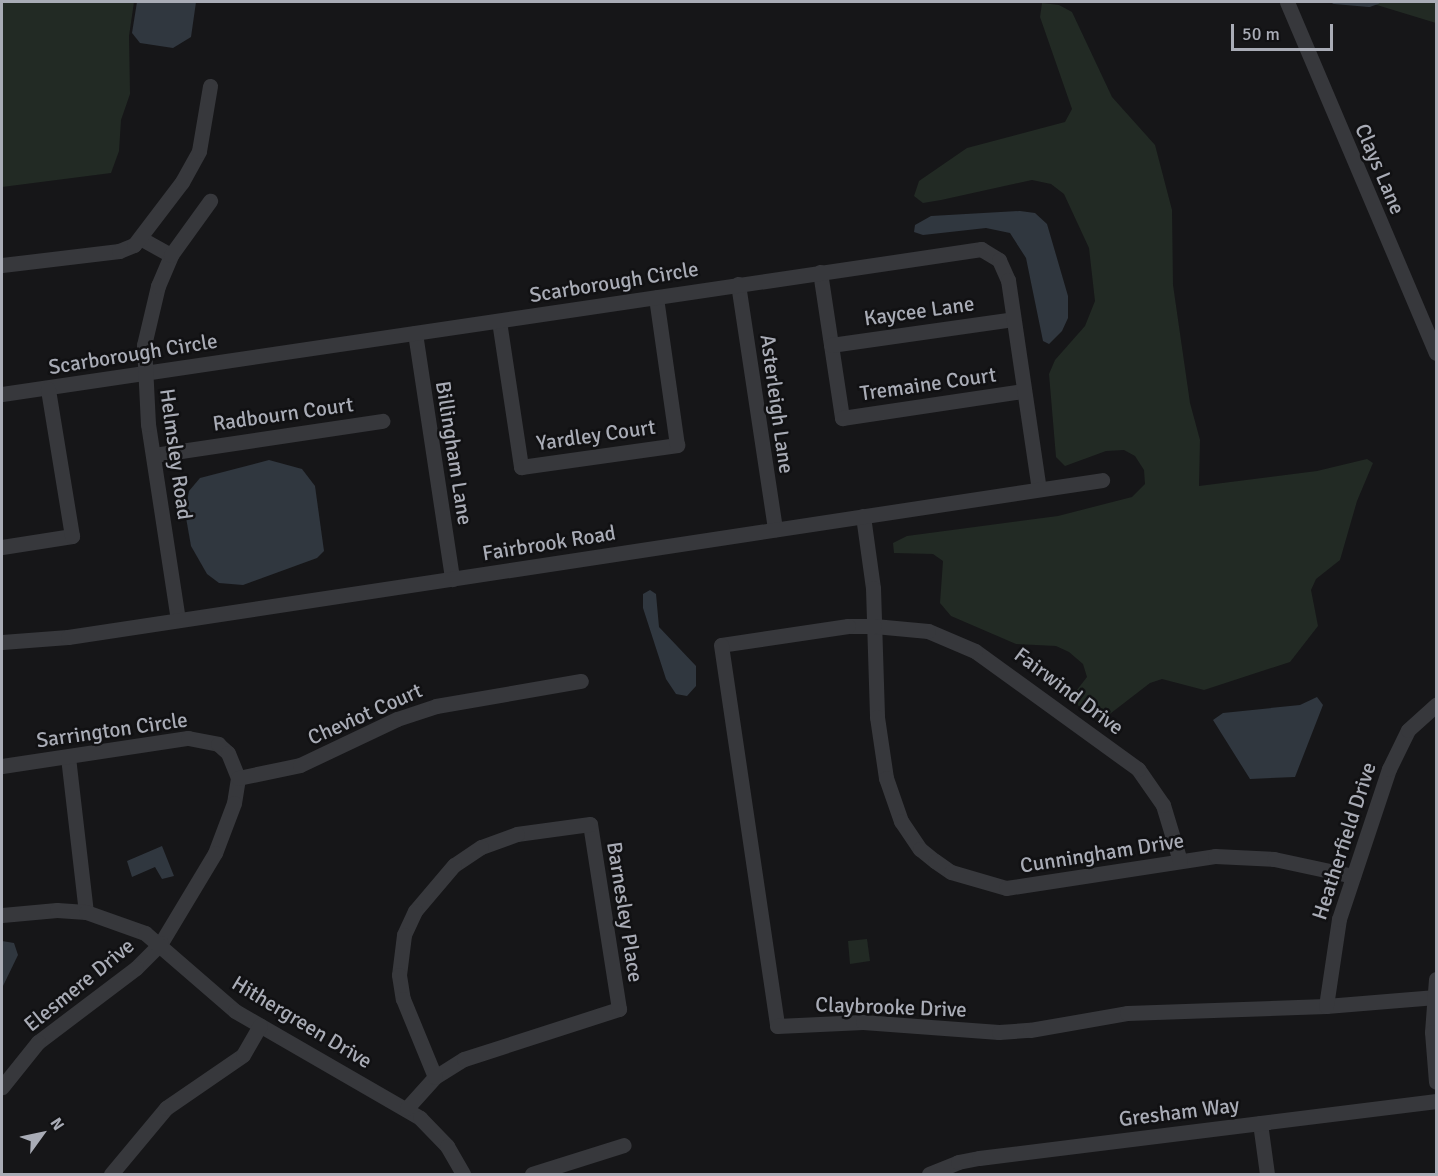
<!DOCTYPE html>
<style>
body{margin:0}
#map{position:relative;width:1438px;height:1176px;overflow:hidden;background:#161618;font-family:Signika,sans-serif}
div>[style]{position:absolute}
.green>*{inset:0;background:#222a24}
.water>*{inset:0;background:#30373f}
.stream>*{height:4px;margin:-2px;padding:0 2px;transform-origin:2px;border-radius:2px;background:#30373f}
.street>*{height:15px;margin:-7.5px;padding:0 7.5px;transform-origin:7.5px;border-radius:7.5px;background:#37383c}
span{translate:-50% -50%;white-space:nowrap;text-align:center;line-height:1.15;-webkit-text-stroke:5px #111113;paint-order:stroke}
.street-label{font-size:21px;color:#a9acb6}
.frame{position:absolute;inset:0;border:3px solid #a9acb6;pointer-events:none}
.north{position:absolute;left:12px;top:1104px;width:60px;height:60px;-webkit-text-stroke:4px #111113;paint-order:stroke;rotate:57deg;font-size:16px;font-weight:700;line-height:24px;text-align:center;color:#a9acb6}
.north::after{content:'';display:block;margin:auto;width:21px;height:27px;background:#a9acb6;clip-path:polygon(50% 0,100% 100%,50% 72%,0 100%)}
.scale{position:absolute;left:1231px;top:24px;width:102px;height:27px;box-sizing:border-box;border:3px solid #a9acb6;border-top:0;padding-left:8px;font-size:18px;line-height:21px;white-space:nowrap;color:#a9acb6;-webkit-text-stroke:4px #111113;paint-order:stroke}
</style>
<div id="map">
<div class="green">
<div style="clip-path:polygon(2px 2px,134px 2px,129px 36px,130px 94px,121px 120px,119px 151px,111px 173px,2px 187px)"></div>
<div style="clip-path:polygon(1367px 2px,1436px 2px,1436px 23px)"></div>
<div style="clip-path:polygon(1042px 3px,1059px 5px,1072px 12px,1112px 97px,1155px 145px,1172px 210px,1173px 285px,1190px 403px,1200px 440px,1199px 486px,1317px 471px,1367px 459px,1373px 463px,1357px 501px,1340px 560px,1316px 579px,1311px 590px,1318px 626px,1290px 662px,1204px 690px,1162px 679px,1150px 683px,1102px 720px,1074px 703px,1073px 695px,1087px 677px,1083px 664px,1069px 652px,1056px 646px,1016px 644px,951px 616px,940px 603px,943px 561px,933px 554px,894px 553px,893px 543px,907px 536px,1058px 516px,1132px 497px,1145px 484px,1144px 470px,1135px 456px,1124px 450px,1106px 451px,1065px 466px,1056px 457px,1049px 374px,1055px 360px,1085px 326px,1095px 301px,1089px 248px,1064px 194px,1051px 184px,1032px 180px,941px 200px,923px 203px,914px 196px,919px 181px,967px 148px,1065px 122px,1072px 109px,1040px 17px)"></div>
<div style="clip-path:polygon(867px 939px,870px 961px,850px 964px,848px 941px)"></div>
</div>
<div class="water">
<div style="clip-path:polygon(137px 2px,196px 2px,191px 37px,173px 48px,140px 43px,132px 33px)"></div>
<div style="clip-path:polygon(1020px 211px,1035px 213px,1047px 224px,1068px 296px,1068px 318px,1062px 331px,1049px 344px,1043px 341px,1026px 258px,1010px 233px,986px 228px,923px 235px,914px 232px,915px 225px,931px 216px)"></div>
<div style="clip-path:polygon(269px 460px,302px 469px,315px 486px,324px 551px,317px 558px,243px 585px,219px 583px,207px 574px,191px 546px,185px 512px,189px 491px,200px 478px)"></div>
<div style="clip-path:polygon(650px 590px,656px 594px,659px 627px,696px 666px,696px 686px,687px 696px,676px 694px,666px 679px,643px 608px,643px 594px)"></div>
<div style="clip-path:polygon(1317px 697px,1323px 705px,1295px 777px,1250px 779px,1213px 720px,1223px 713px,1300px 705px)"></div>
<div style="clip-path:polygon(162px 846px,174px 876px,162px 879px,155px 867px,132px 877px,127px 861px)"></div>
<div style="clip-path:polygon(2px 941px,14px 943px,18px 955px,2px 988px)"></div>
</div>
<div class="stream">
<div style="left:1334px;top:2px;width:35px;rotate:5deg"></div>
<div style="left:1369px;top:5px;width:9px;rotate:-18deg"></div>
</div>
<div class="street">
<div style="left:1287px;top:2px;width:381px;rotate:67deg"></div>
<div style="left:140px;top:238px;width:35px;rotate:29deg"></div>
<div style="left:2px;top:265px;width:118px;rotate:-6.8deg"></div>
<div style="left:119px;top:251px;width:16px;rotate:-22deg"></div>
<div style="left:134px;top:245px;width:79px;rotate:-52.7deg"></div>
<div style="left:182px;top:182px;width:35px;rotate:-61deg"></div>
<div style="left:199px;top:151px;width:66px;rotate:-80.4deg"></div>
<div style="left:820px;top:272px;width:148px;rotate:81.4deg"></div>
<div style="left:842px;top:418px;width:183px;rotate:-8.5deg"></div>
<div style="left:738px;top:284px;width:248px;rotate:81.4deg"></div>
<div style="left:499px;top:321px;width:148px;rotate:81.4deg"></div>
<div style="left:521px;top:467px;width:158px;rotate:-8deg"></div>
<div style="left:677px;top:445px;width:149px;rotate:-98.1deg"></div>
<div style="left:415px;top:333px;width:249px;rotate:81.4deg"></div>
<div style="left:831px;top:345px;width:184px;rotate:-8.1deg"></div>
<div style="left:2px;top:394px;width:990px;rotate:-8.42deg"></div>
<div style="left:981px;top:249px;width:21px;rotate:31deg"></div>
<div style="left:999px;top:260px;width:22px;rotate:66deg"></div>
<div style="left:1008px;top:280px;width:211px;rotate:81.6deg"></div>
<div style="left:154px;top:455px;width:231px;rotate:-8.5deg"></div>
<div style="left:863px;top:516px;width:73px;rotate:82.1deg"></div>
<div style="left:873px;top:588px;width:129px;rotate:88.2deg"></div>
<div style="left:877px;top:717px;width:62px;rotate:81.6deg"></div>
<div style="left:886px;top:778px;width:46px;rotate:70.8deg"></div>
<div style="left:901px;top:821px;width:34px;rotate:56deg"></div>
<div style="left:920px;top:849px;width:19px;rotate:39deg"></div>
<div style="left:935px;top:861px;width:19px;rotate:35deg"></div>
<div style="left:951px;top:872px;width:57px;rotate:16.2deg"></div>
<div style="left:1006px;top:888px;width:211px;rotate:-8.7deg"></div>
<div style="left:1215px;top:856px;width:59px;rotate:2.9deg"></div>
<div style="left:1274px;top:859px;width:81px;rotate:12.1deg"></div>
<div style="left:2px;top:547px;width:71px;rotate:-8.9deg"></div>
<div style="left:72px;top:536px;width:149px;rotate:-99.3deg"></div>
<div style="left:178px;top:620px;width:198px;rotate:-98.7deg"></div>
<div style="left:148px;top:424px;width:79px;rotate:-92.9deg"></div>
<div style="left:144px;top:345px;width:61px;rotate:-76.7deg"></div>
<div style="left:158px;top:286px;width:34px;rotate:-67deg"></div>
<div style="left:171px;top:255px;width:67px;rotate:-54.2deg"></div>
<div style="left:2px;top:642px;width:66px;rotate:-4.3deg"></div>
<div style="left:68px;top:637px;width:1046px;rotate:-8.63deg"></div>
<div style="left:68px;top:757px;width:156px;rotate:83.4deg"></div>
<div style="left:2px;top:766px;width:188px;rotate:-8.6deg"></div>
<div style="left:188px;top:738px;width:31px;rotate:11deg"></div>
<div style="left:218px;top:744px;width:13px;rotate:42deg"></div>
<div style="left:228px;top:753px;width:27px;rotate:68deg"></div>
<div style="left:238px;top:778px;width:25px;rotate:99deg"></div>
<div style="left:234px;top:803px;width:53px;rotate:110.8deg"></div>
<div style="left:215px;top:853px;width:105px;rotate:121deg"></div>
<div style="left:161px;top:943px;width:35px;rotate:135deg"></div>
<div style="left:136px;top:968px;width:123px;rotate:142.9deg"></div>
<div style="left:38px;top:1042px;width:58px;rotate:128.7deg"></div>
<div style="left:238px;top:778px;width:63px;rotate:-11.8deg"></div>
<div style="left:300px;top:765px;width:107px;rotate:-25.4deg"></div>
<div style="left:397px;top:719px;width:41px;rotate:-18.4deg"></div>
<div style="left:436px;top:706px;width:147px;rotate:-9.8deg"></div>
<div style="left:1180px;top:861px;width:59px;rotate:-106.9deg"></div>
<div style="left:1163px;top:805px;width:44px;rotate:-124.8deg"></div>
<div style="left:1138px;top:769px;width:201px;rotate:-144.1deg"></div>
<div style="left:975px;top:651px;width:51px;rotate:-156.9deg"></div>
<div style="left:928px;top:631px;width:54px;rotate:-174.7deg"></div>
<div style="left:874px;top:626px;width:26px;rotate:180deg"></div>
<div style="left:848px;top:626px;width:128px;rotate:171.5deg"></div>
<div style="left:721px;top:645px;width:385px;rotate:81.6deg"></div>
<div style="left:777px;top:1026px;width:86px;rotate:-2.7deg"></div>
<div style="left:863px;top:1022px;width:136px;rotate:4.2deg"></div>
<div style="left:999px;top:1032px;width:31px;rotate:-4deg"></div>
<div style="left:1030px;top:1030px;width:98px;rotate:-9.9deg"></div>
<div style="left:1127px;top:1013px;width:199px;rotate:-2deg"></div>
<div style="left:1326px;top:1006px;width:110px;rotate:-4.7deg"></div>
<div style="left:2px;top:915px;width:55px;rotate:-5.2deg"></div>
<div style="left:57px;top:910px;width:29px;rotate:4deg"></div>
<div style="left:86px;top:912px;width:63px;rotate:19.6deg"></div>
<div style="left:145px;top:933px;width:119px;rotate:40.9deg"></div>
<div style="left:235px;top:1011px;width:214px;rotate:30deg"></div>
<div style="left:420px;top:1118px;width:39px;rotate:46deg"></div>
<div style="left:447px;top:1146px;width:32px;rotate:60deg"></div>
<div style="left:1436px;top:979px;width:53px;rotate:94.3deg"></div>
<div style="left:1432px;top:1032px;width:50px;rotate:85.4deg"></div>
<div style="left:1326px;top:1006px;width:88px;rotate:-81.5deg"></div>
<div style="left:1339px;top:919px;width:158px;rotate:-71.6deg"></div>
<div style="left:1389px;top:769px;width:43px;rotate:-64deg"></div>
<div style="left:1408px;top:730px;width:38px;rotate:-42deg"></div>
<div style="left:407px;top:1108px;width:42px;rotate:-47.9deg"></div>
<div style="left:435px;top:1077px;width:34px;rotate:-32deg"></div>
<div style="left:464px;top:1059px;width:163px;rotate:-17.9deg"></div>
<div style="left:619px;top:1009px;width:187px;rotate:-98.9deg"></div>
<div style="left:590px;top:824px;width:74px;rotate:172.2deg"></div>
<div style="left:517px;top:834px;width:38px;rotate:160deg"></div>
<div style="left:481px;top:847px;width:32px;rotate:146deg"></div>
<div style="left:454px;top:865px;width:60px;rotate:130.3deg"></div>
<div style="left:415px;top:911px;width:26px;rotate:115deg"></div>
<div style="left:404px;top:935px;width:40px;rotate:97.1deg"></div>
<div style="left:399px;top:975px;width:24px;rotate:81deg"></div>
<div style="left:403px;top:999px;width:84px;rotate:67.7deg"></div>
<div style="left:1260px;top:1123px;width:51px;rotate:82.2deg"></div>
<div style="left:111px;top:1174px;width:86px;rotate:-50.2deg"></div>
<div style="left:166px;top:1108px;width:93px;rotate:-34.5deg"></div>
<div style="left:243px;top:1055px;width:34px;rotate:-60deg"></div>
<div style="left:532px;top:1174px;width:96px;rotate:-17.5deg"></div>
<div style="left:929px;top:1174px;width:31px;rotate:-22deg"></div>
<div style="left:958px;top:1162px;width:21px;rotate:-11deg"></div>
<div style="left:979px;top:1158px;width:461px;rotate:-7.1deg"></div>
</div>
<div class="street-label">
<span style="left:1380px;top:169px;rotate:67deg">Clays Lane</span>
<span style="left:614px;top:282px;rotate:-9deg">Scarborough Circle</span>
<span style="left:919px;top:311px;rotate:-8deg">Kaycee Lane</span>
<span style="left:133px;top:354px;rotate:-9deg">Scarborough Circle</span>
<span style="left:928px;top:384px;rotate:-8deg">Tremaine Court</span>
<span style="left:777px;top:404px;rotate:82deg">Asterleigh Lane</span>
<span style="left:283px;top:414px;rotate:-8deg">Radbourn Court</span>
<span style="left:596px;top:435px;rotate:-8deg">Yardley Court</span>
<span style="left:454px;top:453px;rotate:81deg">Billingham Lane</span>
<span style="left:176px;top:454px;rotate:82deg">Helmsley Road</span>
<span style="left:549px;top:543px;rotate:-9deg">Fairbrook Road</span>
<span style="left:1069px;top:691px;rotate:37deg">Fairwind Drive</span>
<span style="left:365px;top:714px;rotate:-24deg">Cheviot Court</span>
<span style="left:112px;top:730px;rotate:-8deg">Sarrington Circle</span>
<span style="left:1344px;top:841px;rotate:-72deg">Heatherfield Drive</span>
<span style="left:1102px;top:853px;rotate:-9deg">Cunningham Drive</span>
<span style="left:625px;top:912px;rotate:81deg">Barnesley Place</span>
<span style="left:79px;top:985px;rotate:-39deg">Elesmere Drive</span>
<span style="left:891px;top:1007px;rotate:2deg">Claybrooke Drive</span>
<span style="left:302px;top:1022px;rotate:31deg">Hithergreen Drive</span>
<span style="left:1179px;top:1112px;rotate:-7deg">Gresham Way</span>
</div>
<div class="frame"></div>
<div class="north">N</div>
<div class="scale">50 m</div>
</div>
